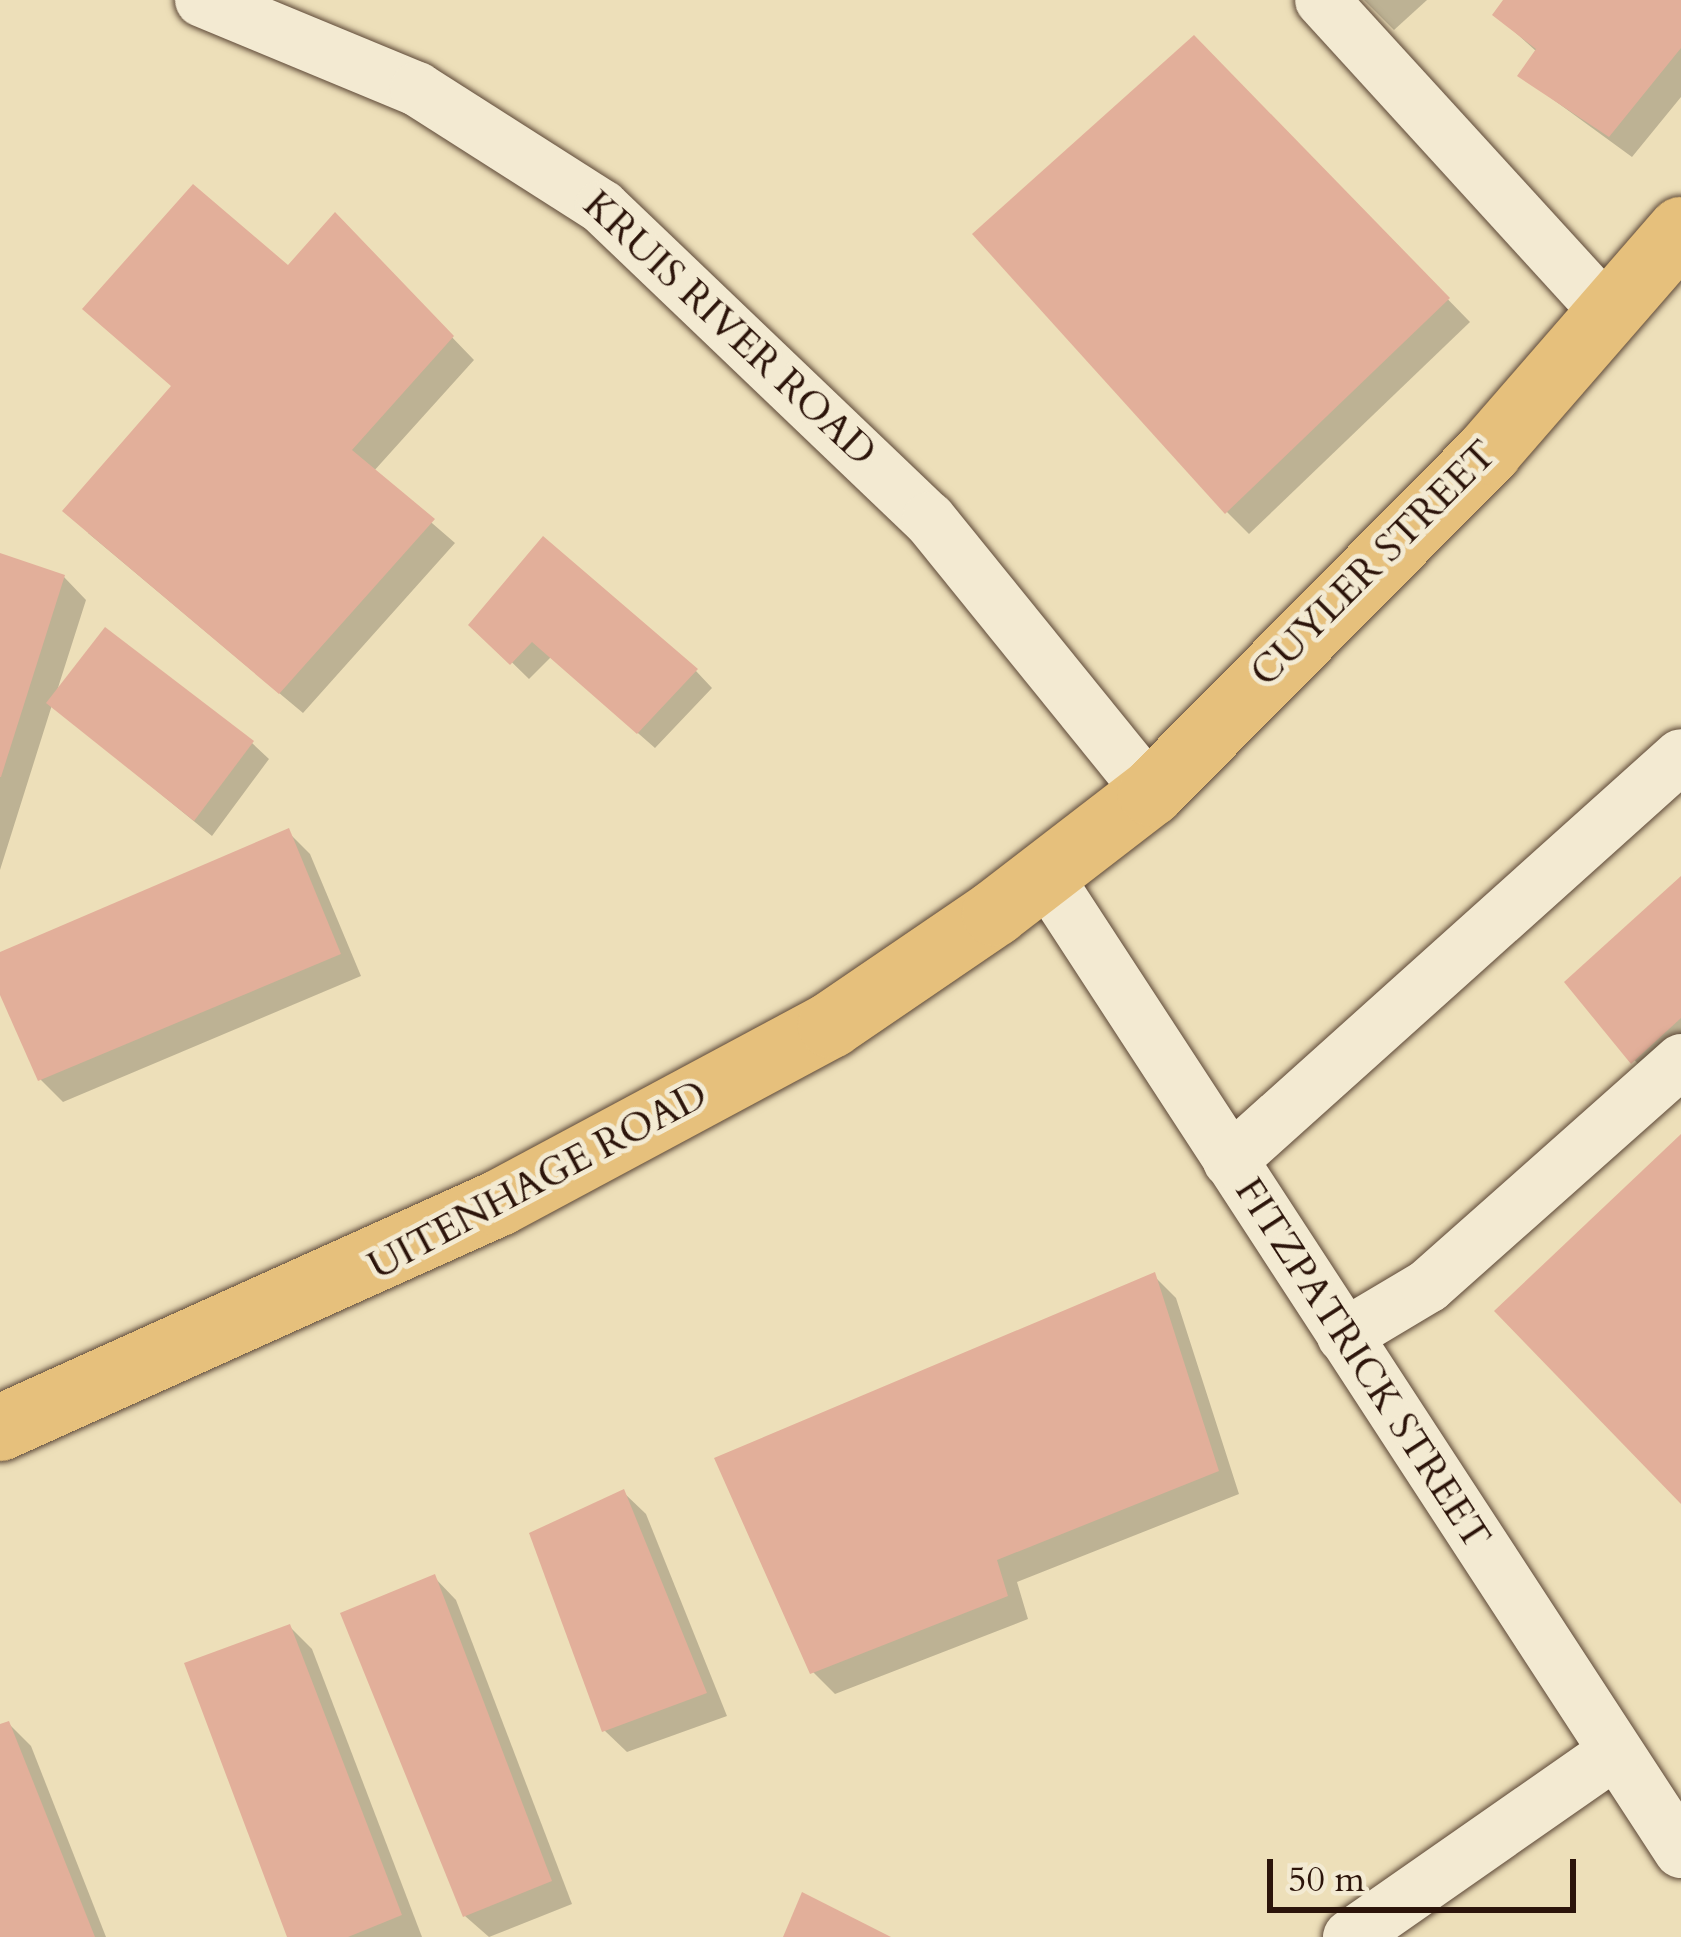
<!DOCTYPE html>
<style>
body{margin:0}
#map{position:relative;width:1681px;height:1937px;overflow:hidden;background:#eddfb9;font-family:Cardo,serif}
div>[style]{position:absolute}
.shadow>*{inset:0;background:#0003}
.building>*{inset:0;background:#e2af9a}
.roads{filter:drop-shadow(0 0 3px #5c4736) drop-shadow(0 0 3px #5c4736)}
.minor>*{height:54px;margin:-27px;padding:0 27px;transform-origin:27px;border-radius:27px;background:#f3ead2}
.major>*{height:66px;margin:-33px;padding:0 33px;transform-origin:33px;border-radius:33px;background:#e6c07c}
span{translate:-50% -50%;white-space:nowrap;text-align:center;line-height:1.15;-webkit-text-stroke:10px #f3ead2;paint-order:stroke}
.street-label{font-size:39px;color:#2c140a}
.scale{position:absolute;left:1267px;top:1859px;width:309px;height:54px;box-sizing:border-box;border:6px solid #2c140a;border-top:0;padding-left:15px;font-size:36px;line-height:42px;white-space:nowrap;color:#2c140a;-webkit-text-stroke:9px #f3ead2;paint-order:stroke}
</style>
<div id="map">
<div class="shadow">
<div style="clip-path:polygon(1364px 0,1427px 0,1394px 30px)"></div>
<div style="clip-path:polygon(1507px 0,1681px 0,1681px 97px,1632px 157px,1521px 76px,1537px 52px,1496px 15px)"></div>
<div style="clip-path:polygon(1194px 39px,1470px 322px,1249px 534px,1227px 512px)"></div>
<div style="clip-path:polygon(335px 216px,474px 360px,373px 472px,455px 543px,303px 713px,88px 533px)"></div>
<div style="clip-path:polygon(0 557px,64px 577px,86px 600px,56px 694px,252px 743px,269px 759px,212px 836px,52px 705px,0 870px)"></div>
<div style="clip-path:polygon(473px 624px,696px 671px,712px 688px,655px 748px,551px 657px,529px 679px)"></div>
<div style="clip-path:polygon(288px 832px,310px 854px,361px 976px,63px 1102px,41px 1080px,0 987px,0 956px)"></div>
<div style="clip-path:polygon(1681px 880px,1681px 1060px,1655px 1084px,1568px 982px)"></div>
<div style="clip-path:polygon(1154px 1276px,1176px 1298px,1239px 1494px,1017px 1582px,1028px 1619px,835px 1694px,813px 1672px)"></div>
<div style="clip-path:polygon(623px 1492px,646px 1514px,727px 1716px,627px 1752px,604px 1730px)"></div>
<div style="clip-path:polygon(434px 1577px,456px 1600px,572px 1904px,489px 1937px,465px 1916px)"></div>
<div style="clip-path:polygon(290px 1627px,312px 1649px,422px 1937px,291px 1937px)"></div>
<div style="clip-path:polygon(9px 1724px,31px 1746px,106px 1937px,0 1937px,0 1728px)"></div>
</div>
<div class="building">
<div style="clip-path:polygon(1503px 0,1681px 0,1681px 48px,1609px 137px,1517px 76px,1536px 49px,1492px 15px)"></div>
<div style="clip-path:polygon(1194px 35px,1450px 298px,1225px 514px,972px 234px)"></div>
<div style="clip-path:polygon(193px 184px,288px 265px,335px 212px,454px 336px,352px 450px,435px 519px,279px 694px,62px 511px,171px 386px,82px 309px)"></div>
<div style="clip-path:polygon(543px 536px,698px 669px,637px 734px,532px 642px,510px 665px,468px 625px)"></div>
<div style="clip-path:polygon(0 553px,65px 575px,1px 777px,0 777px)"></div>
<div style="clip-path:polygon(105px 627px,254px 741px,194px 821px,46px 703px)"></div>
<div style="clip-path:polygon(289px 828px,341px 954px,38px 1081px,0 995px,0 952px)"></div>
<div style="clip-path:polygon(1681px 876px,1681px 1018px,1631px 1064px,1564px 982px)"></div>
<div style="clip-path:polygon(1681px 1134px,1681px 1504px,1494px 1311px)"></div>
<div style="clip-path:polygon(1155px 1272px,1219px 1471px,997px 1560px,1008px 1596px,810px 1674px,714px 1458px)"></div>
<div style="clip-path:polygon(624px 1489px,707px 1693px,602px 1732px,529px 1533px)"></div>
<div style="clip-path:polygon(435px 1574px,552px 1881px,463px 1917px,340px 1613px)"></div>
<div style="clip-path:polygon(290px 1624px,402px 1915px,348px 1937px,287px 1937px,184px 1663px)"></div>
<div style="clip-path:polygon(9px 1721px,95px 1937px,0 1937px,0 1724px)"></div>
<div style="clip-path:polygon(802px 1892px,891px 1937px,783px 1937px)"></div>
</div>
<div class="roads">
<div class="minor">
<div style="left:202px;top:0;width:233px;rotate:22.5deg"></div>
<div style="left:417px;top:89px;width:219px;rotate:32.5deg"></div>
<div style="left:602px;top:207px;width:452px;rotate:43.7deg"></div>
<div style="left:929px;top:519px;width:353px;rotate:51deg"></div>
<div style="left:1322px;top:0;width:428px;rotate:47.6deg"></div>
<div style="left:1045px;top:875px;width:1165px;rotate:56.91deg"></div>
<div style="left:1230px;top:1161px;width:606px;rotate:-41.92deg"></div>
<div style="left:1344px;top:1336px;width:98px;rotate:-30.8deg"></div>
<div style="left:1428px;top:1286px;width:339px;rotate:-41.6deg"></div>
<div style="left:1350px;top:1937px;width:322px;rotate:-34.9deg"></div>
</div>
<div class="major">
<div style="left:0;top:1428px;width:547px;rotate:-24.27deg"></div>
<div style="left:499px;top:1203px;width:377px;rotate:-28.2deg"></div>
<div style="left:831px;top:1025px;width:199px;rotate:-34.3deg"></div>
<div style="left:995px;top:913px;width:197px;rotate:-37.6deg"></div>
<div style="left:1151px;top:793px;width:481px;rotate:-45.3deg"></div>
<div style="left:1489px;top:451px;width:293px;rotate:-49deg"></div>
</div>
</div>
<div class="street-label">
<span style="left:729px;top:329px;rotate:43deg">KRUIS RIVER ROAD</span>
<span style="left:1374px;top:564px;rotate:-45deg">CUYLER STREET</span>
<span style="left:538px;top:1181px;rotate:-28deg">UITENHAGE ROAD</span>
<span style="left:1362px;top:1364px;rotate:57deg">FITZPATRICK STREET</span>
</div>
<div class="scale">50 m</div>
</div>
